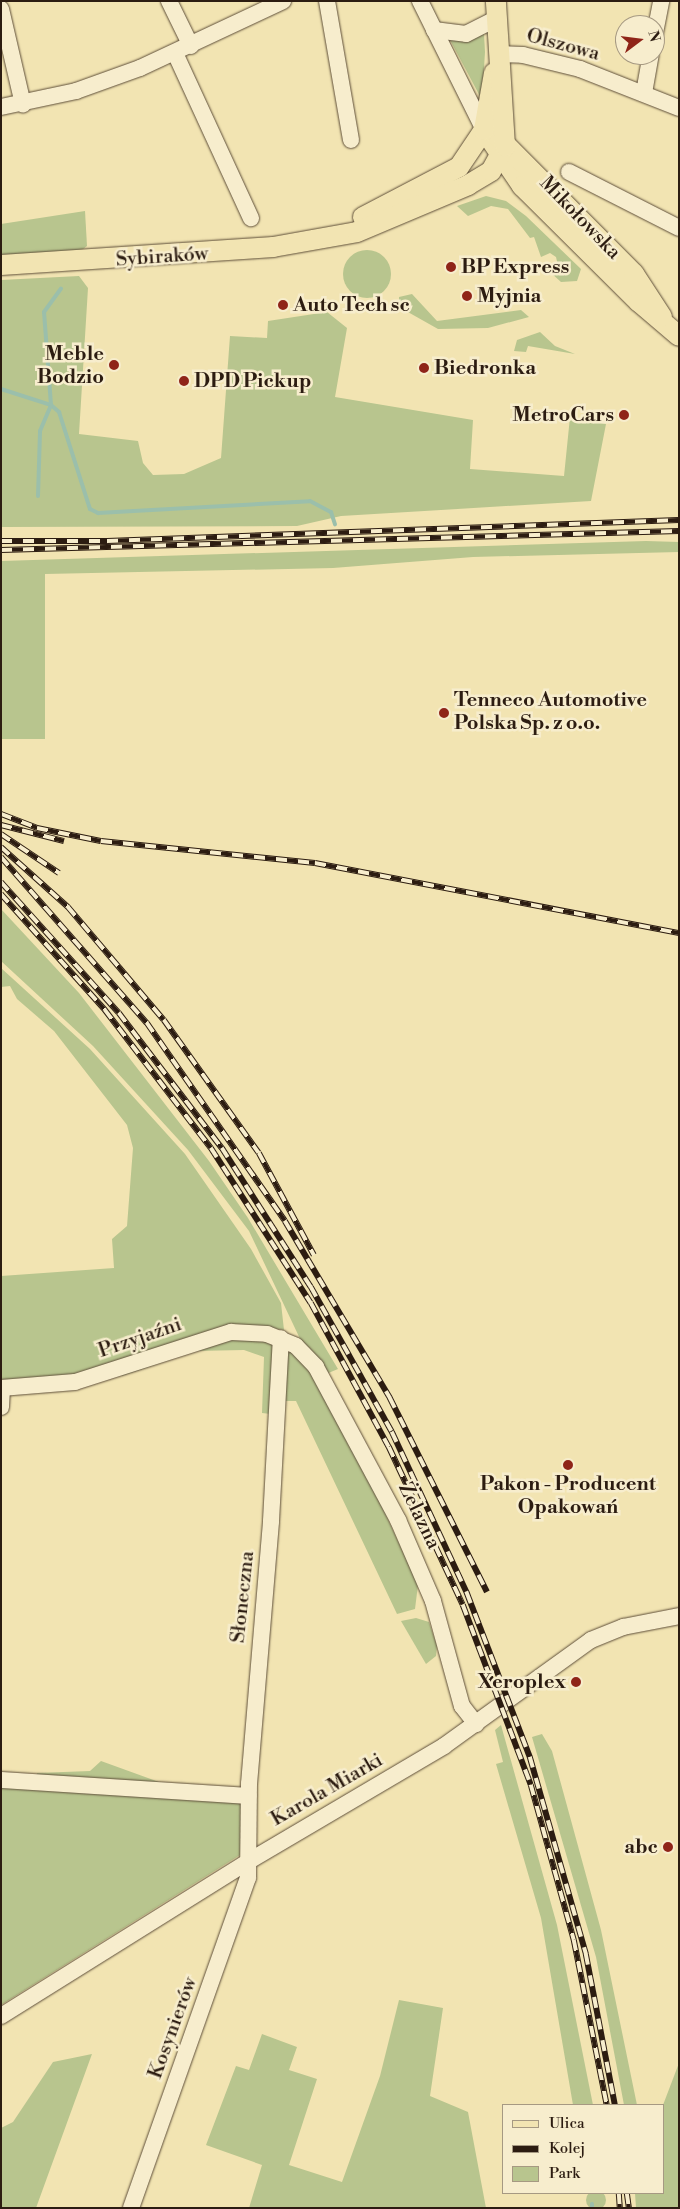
<!DOCTYPE html>
<meta charset="utf-8">
<style>
body{margin:0}
#map{position:relative;width:680px;height:2209px;overflow:hidden;background:#f2e4b2;font-family:"Libre Bodoni",serif}
div>[style]{position:absolute}
.green>*{inset:0;background:#b8c58e}
.round{border-radius:50%}
.stream>*{height:4px;margin:-2px;padding:0 2px;transform-origin:2px;border-radius:2px;background:#9bbfab}
.roads{filter:drop-shadow(0 0 1px #5e4e39) drop-shadow(0 0 1px #5e4e39)}
.minor>*{height:16px;margin:-8px;padding:0 8px;transform-origin:8px;border-radius:8px;background:#f7edcd}
.major>*{height:20px;margin:-10px;padding:0 10px;transform-origin:10px;border-radius:10px;background:#f2e4b2}
.rail>*{height:5.5px;margin-top:-2.75px;transform-origin:0;background:repeating-linear-gradient(90deg,#f7edcd 0 11px,#2c1c11 0 22px);box-sizing:border-box;border-block:1px solid #2c1c11}
.dots>*{width:14px;height:14px;translate:-50% -50%;box-sizing:border-box;border:2px solid #f7edcd;border-radius:50%}
span{translate:-50% -50%;white-space:nowrap;text-align:center;line-height:1.15;-webkit-text-stroke:5px #f7edcd;paint-order:stroke}
.street-label{font-size:20px;color:#2c1c11}
.poi-label{font-size:20px;color:#2c1c11;font-weight:700}
.left{translate:0 -50%;text-align:left}
.right{translate:-100% -50%;text-align:right}
.frame{position:absolute;inset:0;border:2px solid #2c1c11;pointer-events:none}
.legend{position:absolute;left:502px;top:2104px;width:162px;height:90px;box-sizing:border-box;background:#f7edcd;border:1px solid #a69982;margin:0;padding:6px 9px;list-style:none;font-size:15px;color:#2c1c11}
.legend li{display:flex;align-items:center;gap:10px;height:25px}
.legend b{width:25px;border:1px solid #a69982}
.north{position:absolute;left:615px;top:15px;width:50px;height:50px;box-sizing:border-box;background:#f7edcd;border:1px solid #a69982;border-radius:50%;rotate:75deg;font-size:14px;font-weight:700;line-height:20px;text-align:center;color:#2c1c11}
.north::after{content:'';display:block;margin:auto;width:18px;height:22px;background:#8f2418;clip-path:polygon(50% 0,100% 100%,50% 72%,0 100%)}
</style>
<div id="map">
<div class="green">
<div style="clip-path:polygon(484px 34px,485px 52px,482px 100px,449px 38px)"></div>
<div style="clip-path:polygon(486px 196px,506px 201px,526px 216px,581px 269px,577px 281px,561px 282px,550px 272px,558px 266px,556px 257px,550px 253px,541px 257px,534px 237px,530px 238px,508px 209px,491px 206px,468px 216px,457px 206px)"></div>
<div style="clip-path:polygon(85px 211px,87px 246px,78px 253px,1px 257px,1px 224px)"></div>
<div class="round" style="left:343px;top:250px;width:48px;height:48px"></div>
<div style="clip-path:polygon(79px 276px,88px 288px,79px 434px,138px 441px,143px 463px,153px 475px,184px 474px,221px 458px,230px 336px,267px 338px,268px 321px,327px 312px,347px 328px,335px 397px,473px 420px,470px 469px,564px 476px,570px 417px,606px 424px,591px 501px,341px 516px,297px 526px,1px 527px,1px 280px)"></div>
<div style="clip-path:polygon(412px 294px,437px 321px,521px 310px,529px 317px,488px 328px,438px 329px,399px 307px,399px 297px)"></div>
<div style="clip-path:polygon(540px 332px,555px 346px,575px 354px,528px 346px,526px 352px,514px 351px,517px 340px)"></div>
<div style="clip-path:polygon(646px 541px,679px 542px,679px 552px,473px 557px,333px 568px,45px 574px,45px 739px,1px 739px,1px 561px)"></div>
<div style="clip-path:polygon(1px 909px,79px 993px,209px 1161px,248px 1218px,338px 1369px,326px 1374px,302px 1343px,249px 1231px,188px 1150px,93px 1046px,1px 961px)"></div>
<div style="clip-path:polygon(1px 968px,90px 1049px,185px 1154px,251px 1249px,281px 1303px,284px 1330px,265px 1327px,86px 1374px,1px 1383px,1px 1276px,114px 1268px,112px 1239px,127px 1226px,133px 1148px,127px 1125px,54px 1031px,17px 999px,10px 986px,1px 987px)"></div>
<div style="clip-path:polygon(249px 1334px,273px 1345px,271px 1414px,262px 1413px,264px 1357px,244px 1350px,195px 1351px,122px 1376px,120px 1372px)"></div>
<div style="clip-path:polygon(291px 1349px,309px 1368px,371px 1482px,418px 1585px,415px 1609px,397px 1614px,296px 1401px,283px 1401px,285px 1353px)"></div>
<div style="clip-path:polygon(416px 1618px,429px 1622px,437px 1646px,436px 1656px,426px 1664px,401px 1621px)"></div>
<div style="clip-path:polygon(501px 1725px,557px 1925px,593px 2105px,573px 2105px,541px 1918px,496px 1764px,503px 1762px,495px 1730px)"></div>
<div style="clip-path:polygon(542px 1734px,552px 1751px,601px 1930px,637px 2105px,624px 2105px,596px 1957px,532px 1737px)"></div>
<div style="clip-path:polygon(101px 1761px,170px 1786px,244px 1790px,240px 1855px,1px 2005px,1px 1783px,35px 1785px,37px 1773px,90px 1771px)"></div>
<div style="clip-path:polygon(399px 2000px,443px 2008px,430px 2096px,468px 2112px,486px 2208px,249px 2208px,262px 2165px,206px 2145px,236px 2066px,249px 2070px,262px 2034px,297px 2047px,289px 2070px,317px 2079px,289px 2165px,342px 2182px,380px 2076px)"></div>
<div style="clip-path:polygon(92px 2054px,36px 2208px,1px 2208px,1px 2128px,13px 2122px,53px 2062px)"></div>
<div style="clip-path:polygon(679px 2063px,679px 2208px,636px 2208px,635px 2193px,664px 2193px,663px 2105px)"></div>
<div class="round" style="left:586px;top:2190px;width:20px;height:20px"></div>
</div>
<div class="stream">
<div style="left:1px;top:389px;width:52px;rotate:17.7deg"></div>
<div style="left:51px;top:405px;width:11px;rotate:41deg"></div>
<div style="left:59px;top:412px;width:102px;rotate:72.3deg"></div>
<div style="left:90px;top:509px;width:9px;rotate:27deg"></div>
<div style="left:98px;top:513px;width:212px;rotate:-3.2deg"></div>
<div style="left:310px;top:501px;width:24px;rotate:28deg"></div>
<div style="left:331px;top:512px;width:13px;rotate:72deg"></div>
<div style="left:38px;top:496px;width:65px;rotate:-88.2deg"></div>
<div style="left:40px;top:431px;width:28px;rotate:-67deg"></div>
<div style="left:51px;top:405px;width:93px;rotate:-94.3deg"></div>
<div style="left:44px;top:312px;width:29px;rotate:-54deg"></div>
<div style="left:592px;top:2204px;width:4px;rotate:90deg"></div>
</div>
<div class="roads">
<div class="minor">
<div style="left:169px;top:1px;width:50px;rotate:63.9deg"></div>
<div style="left:327px;top:1px;width:141px;rotate:80.2deg"></div>
<div style="left:420px;top:1px;width:144px;rotate:63.6deg"></div>
<div style="left:1px;top:9px;width:98px;rotate:77deg"></div>
<div style="left:434px;top:30px;width:32px;rotate:7deg"></div>
<div style="left:466px;top:34px;width:35px;rotate:-27deg"></div>
<div style="left:655px;top:33px;width:33px;rotate:-79deg"></div>
<div style="left:175px;top:53px;width:182px;rotate:65.3deg"></div>
<div style="left:498px;top:54px;width:25px;rotate:2deg"></div>
<div style="left:523px;top:55px;width:59px;rotate:13.8deg"></div>
<div style="left:580px;top:69px;width:106px;rotate:21.5deg"></div>
<div style="left:644px;top:93px;width:39px;rotate:-80deg"></div>
<div style="left:1px;top:107px;width:77px;rotate:-12deg"></div>
<div style="left:76px;top:91px;width:68px;rotate:-19.8deg"></div>
<div style="left:140px;top:68px;width:158px;rotate:-25.1deg"></div>
<div style="left:569px;top:172px;width:123px;rotate:27deg"></div>
<div style="left:1px;top:1388px;width:74px;rotate:-4.6deg"></div>
<div style="left:75px;top:1382px;width:164px;rotate:-17.8deg"></div>
<div style="left:231px;top:1332px;width:36px;rotate:3deg"></div>
<div style="left:267px;top:1334px;width:31px;rotate:22deg"></div>
<div style="left:296px;top:1346px;width:29px;rotate:46deg"></div>
<div style="left:316px;top:1367px;width:174px;rotate:61.8deg"></div>
<div style="left:398px;top:1520px;width:88px;rotate:66.6deg"></div>
<div style="left:433px;top:1601px;width:109px;rotate:74.6deg"></div>
<div style="left:462px;top:1706px;width:23px;rotate:52deg"></div>
<div style="left:1px;top:1407px;width:19px;rotate:-87deg"></div>
<div style="left:1px;top:1780px;width:248px;rotate:3.7deg"></div>
<div style="left:1px;top:2016px;width:292px;rotate:-32deg"></div>
<div style="left:249px;top:1861px;width:226px;rotate:-30.5deg"></div>
<div style="left:444px;top:1746px;width:181px;rotate:-35.8deg"></div>
<div style="left:591px;top:1640px;width:35px;rotate:-22deg"></div>
<div style="left:623px;top:1627px;width:57px;rotate:-11.1deg"></div>
<div style="left:131px;top:2208px;width:350px;rotate:-70.5deg"></div>
<div style="left:248px;top:1878px;width:94px;rotate:-89.4deg"></div>
<div style="left:249px;top:1784px;width:264px;rotate:-85.2deg"></div>
<div style="left:271px;top:1521px;width:183px;rotate:-86.9deg"></div>
</div>
<div class="major">
<div style="left:484px;top:130px;width:68px;rotate:55.8deg"></div>
<div style="left:522px;top:186px;width:165px;rotate:44.8deg"></div>
<div style="left:639px;top:302px;width:52px;rotate:40.4deg"></div>
<div style="left:497px;top:136px;width:194px;rotate:45.2deg"></div>
<div style="left:634px;top:274px;width:51px;rotate:56.9deg"></div>
<div style="left:363px;top:217px;width:108px;rotate:-27.5deg"></div>
<div style="left:459px;top:167px;width:45px;rotate:-56deg"></div>
<div style="left:484px;top:130px;width:58px;rotate:-80deg"></div>
<div style="left:1px;top:265px;width:273px;rotate:-3.8deg"></div>
<div style="left:273px;top:247px;width:85px;rotate:-10.1deg"></div>
<div style="left:357px;top:232px;width:121px;rotate:-22.9deg"></div>
<div style="left:468px;top:185px;width:27px;rotate:-31deg"></div>
<div style="left:491px;top:171px;width:29px;rotate:-61deg"></div>
<div style="left:505px;top:146px;width:145px;rotate:-93.6deg"></div>
</div>
</div>
<div class="rail">
<div style="left:1px;top:541px;width:106px"></div>
<div style="left:107px;top:541px;width:572px;rotate:-2.1deg"></div>
<div style="left:1px;top:550px;width:678px;rotate:-1.61deg"></div>
<div style="left:1px;top:814px;width:39px;rotate:21deg"></div>
<div style="left:37px;top:828px;width:65px;rotate:11.5deg"></div>
<div style="left:101px;top:841px;width:215px;rotate:5.9deg"></div>
<div style="left:315px;top:863px;width:371px;rotate:10.9deg"></div>
<div style="left:1px;top:825px;width:65px;rotate:14.3deg"></div>
<div style="left:1px;top:834px;width:70px;rotate:33.9deg"></div>
<div style="left:1px;top:847px;width:90px;rotate:41.8deg"></div>
<div style="left:68px;top:907px;width:148px;rotate:49.7deg"></div>
<div style="left:164px;top:1020px;width:163px;rotate:54.5deg"></div>
<div style="left:259px;top:1153px;width:116px;rotate:61.7deg"></div>
<div style="left:1px;top:857px;width:221px;rotate:48.7deg"></div>
<div style="left:147px;top:1023px;width:241px;rotate:55.1deg"></div>
<div style="left:285px;top:1221px;width:206px;rotate:59.3deg"></div>
<div style="left:390px;top:1398px;width:217px;rotate:63.4deg"></div>
<div style="left:1px;top:882px;width:176px;rotate:48deg"></div>
<div style="left:119px;top:1013px;width:170px;rotate:52.7deg"></div>
<div style="left:222px;top:1148px;width:165px;rotate:57.4deg"></div>
<div style="left:311px;top:1287px;width:166px;rotate:60.8deg"></div>
<div style="left:392px;top:1432px;width:178px;rotate:65deg"></div>
<div style="left:467px;top:1593px;width:176px;rotate:69deg"></div>
<div style="left:530px;top:1757px;width:205px;rotate:74.1deg"></div>
<div style="left:586px;top:1954px;width:154px;rotate:79.1deg"></div>
<div style="left:1px;top:894px;width:156px;rotate:48.1deg"></div>
<div style="left:105px;top:1010px;width:174px;rotate:52.5deg"></div>
<div style="left:211px;top:1148px;width:184px;rotate:57.2deg"></div>
<div style="left:311px;top:1303px;width:164px;rotate:61.6deg"></div>
<div style="left:389px;top:1447px;width:174px;rotate:64.9deg"></div>
<div style="left:463px;top:1605px;width:192px;rotate:69.3deg"></div>
<div style="left:531px;top:1785px;width:161px;rotate:74.5deg"></div>
<div style="left:574px;top:1940px;width:168px;rotate:78.7deg"></div>
<div style="left:619px;top:2193px;width:15px;rotate:86deg"></div>
<div style="left:627px;top:2193px;width:15px;rotate:82deg"></div>
</div>
<div class="dots">
<div style="left:451px;top:267px;background:#8f2418"></div>
<div style="left:467px;top:296px;background:#8f2418"></div>
<div style="left:283px;top:305px;background:#8f2418"></div>
<div style="left:114px;top:365px;background:#8f2418"></div>
<div style="left:424px;top:368px;background:#8f2418"></div>
<div style="left:184px;top:381px;background:#8f2418"></div>
<div style="left:624px;top:415px;background:#8f2418"></div>
<div style="left:444px;top:713px;background:#8f2418"></div>
<div style="left:568px;top:1465px;background:#8f2418"></div>
<div style="left:576px;top:1682px;background:#8f2418"></div>
<div style="left:668px;top:1847px;background:#8f2418"></div>
</div>
<div class="street-label">
<span style="left:563px;top:45px;rotate:15deg">Olszowa</span>
<span style="left:580px;top:218px;rotate:46deg">Mikołowska</span>
<span style="left:162px;top:257px;rotate:-4deg">Sybiraków</span>
<span style="left:140px;top:1338px;rotate:-19deg">Przyjaźni</span>
<span style="left:419px;top:1516px;rotate:64deg">Żelazna</span>
<span style="left:243px;top:1597px;rotate:-84deg">Słoneczna</span>
<span style="left:327px;top:1790px;rotate:-30deg">Karola Miarki</span>
<span style="left:173px;top:2028px;rotate:-70deg">Kosynierów</span>
</div>
<div class="poi-label">
<span class="left" style="left:461px;top:267px">BP Express</span>
<span class="left" style="left:477px;top:296px">Myjnia</span>
<span class="left" style="left:293px;top:305px">Auto Tech sc</span>
<span class="right" style="left:104px;top:366px">Meble<br>Bodzio</span>
<span class="left" style="left:434px;top:368px">Biedronka</span>
<span class="left" style="left:194px;top:381px">DPD Pickup</span>
<span class="right" style="left:614px;top:415px">MetroCars</span>
<span class="left" style="left:454px;top:712px">Tenneco Automotive<br>Polska Sp. z o.o.</span>
<span style="left:568px;top:1496px">Pakon - Producent<br>Opakowań</span>
<span class="right" style="left:566px;top:1682px">Xeroplex</span>
<span class="right" style="left:658px;top:1847px">abc</span>
</div>
<div class="frame"></div>
<ul class="legend">
<li><b style="height:6px;background:#f2e4b2"></b>Ulica</li>
<li><b style="height:6px;background:#2c1c11"></b>Kolej</li>
<li><b style="height:14px;background:#b8c58e"></b>Park</li>
</ul>
<div class="north">N</div>
</div>
